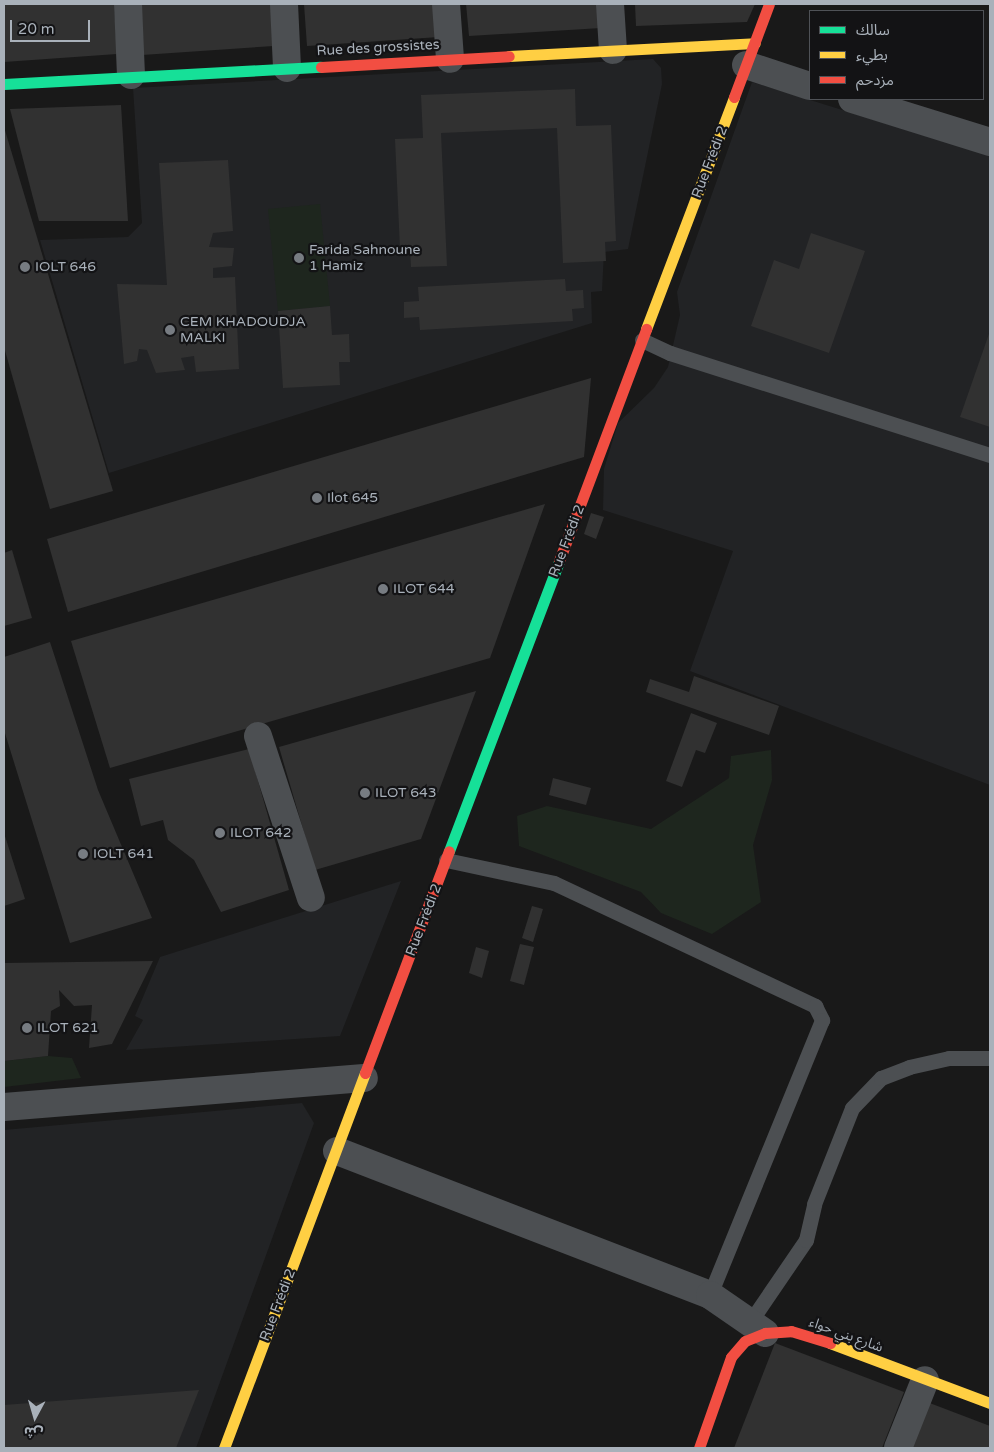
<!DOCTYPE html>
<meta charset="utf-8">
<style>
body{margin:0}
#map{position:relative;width:994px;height:1452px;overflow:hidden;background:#191919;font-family:"Varela Round","Noto Sans Arabic",sans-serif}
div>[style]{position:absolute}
.built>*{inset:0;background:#222325}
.green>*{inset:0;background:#1e261e}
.building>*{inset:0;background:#313131}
.lane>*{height:15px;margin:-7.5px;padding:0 7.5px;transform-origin:7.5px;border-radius:7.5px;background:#4c4f52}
.street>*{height:28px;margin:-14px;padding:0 14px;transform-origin:14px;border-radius:14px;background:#4c4f52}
.fast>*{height:11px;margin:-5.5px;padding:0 5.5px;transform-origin:5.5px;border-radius:5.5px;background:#16e098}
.slow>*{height:11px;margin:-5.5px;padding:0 5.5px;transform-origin:5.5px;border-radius:5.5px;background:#ffcf43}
.jam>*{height:11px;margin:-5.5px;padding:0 5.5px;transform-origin:5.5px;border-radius:5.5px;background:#f24e42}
.dots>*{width:14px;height:14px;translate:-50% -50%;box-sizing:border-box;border:2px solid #131315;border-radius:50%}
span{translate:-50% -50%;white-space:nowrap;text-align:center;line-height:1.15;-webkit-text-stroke:4.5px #131315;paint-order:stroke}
.street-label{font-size:14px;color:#a9b1ba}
.poi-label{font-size:14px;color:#a9b1ba}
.left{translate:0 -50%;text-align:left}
.frame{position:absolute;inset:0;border:5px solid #a9b1ba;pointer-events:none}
.legend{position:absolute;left:809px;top:10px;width:175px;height:90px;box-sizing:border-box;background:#131315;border:1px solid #4f5257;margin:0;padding:6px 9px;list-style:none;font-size:15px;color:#a9b1ba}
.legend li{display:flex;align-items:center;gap:10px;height:25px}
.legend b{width:25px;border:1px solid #4f5257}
.north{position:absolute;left:10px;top:1392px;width:50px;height:50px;-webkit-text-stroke:4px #131315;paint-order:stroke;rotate:186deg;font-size:14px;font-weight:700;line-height:20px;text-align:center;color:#a9b1ba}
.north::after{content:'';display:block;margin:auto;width:18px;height:22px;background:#a9b1ba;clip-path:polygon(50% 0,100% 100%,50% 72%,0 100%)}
.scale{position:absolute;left:10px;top:20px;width:80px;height:22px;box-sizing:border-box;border:2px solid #a9b1ba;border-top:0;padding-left:6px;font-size:15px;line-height:18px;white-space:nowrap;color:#a9b1ba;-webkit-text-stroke:4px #131315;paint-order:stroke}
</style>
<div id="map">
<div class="built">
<div style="clip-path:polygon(653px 59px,661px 68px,662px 84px,628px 249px,604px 252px,602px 291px,591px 292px,592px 323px,109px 473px,40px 240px,128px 237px,142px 223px,133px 88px)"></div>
<div style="clip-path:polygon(752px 82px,990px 156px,990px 785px,690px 671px,733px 551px,603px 510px,604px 469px,618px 423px,654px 388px,668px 367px,680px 315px,677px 292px)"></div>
<div style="clip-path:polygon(401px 881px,340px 1036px,126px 1050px,143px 1020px,135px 1016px,160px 957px)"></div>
<div style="clip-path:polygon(302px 1103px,314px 1123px,196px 1448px,4px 1448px,4px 1130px)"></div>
</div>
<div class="green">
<div style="clip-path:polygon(320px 204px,330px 306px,278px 311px,268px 209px)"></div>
<div style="clip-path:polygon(771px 750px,772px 780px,753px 845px,761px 902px,712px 934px,661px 913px,641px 892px,519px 846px,517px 816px,547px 806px,651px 829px,729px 778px,731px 756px)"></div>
<div style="clip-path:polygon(48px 1056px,72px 1058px,81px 1078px,4px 1087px,4px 1061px)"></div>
</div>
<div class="building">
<div style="clip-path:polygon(4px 4px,114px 4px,117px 54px,4px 62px)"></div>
<div style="clip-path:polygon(138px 4px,271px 4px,274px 46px,142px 55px)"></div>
<div style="clip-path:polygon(304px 4px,436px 4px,439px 37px,307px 46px)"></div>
<div style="clip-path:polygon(466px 4px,599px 4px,601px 28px,469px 36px)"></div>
<div style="clip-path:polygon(635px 4px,755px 4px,747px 22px,636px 26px)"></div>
<div style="clip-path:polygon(575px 89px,576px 126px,611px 125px,616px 241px,605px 242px,606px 261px,563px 263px,557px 128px,441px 133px,447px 266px,411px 267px,410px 249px,400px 249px,395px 139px,423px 138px,421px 95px)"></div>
<div style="clip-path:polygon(121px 105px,128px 221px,39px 221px,10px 109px)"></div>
<div style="clip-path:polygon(4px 127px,113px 491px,50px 509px,4px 347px)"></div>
<div style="clip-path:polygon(228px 160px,233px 231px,213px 233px,209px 247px,234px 248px,232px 266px,213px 268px,213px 278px,235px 277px,239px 369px,196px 372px,194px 356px,181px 358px,185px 370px,156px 373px,147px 350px,139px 349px,137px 361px,124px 364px,117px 284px,167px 285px,159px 163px)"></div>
<div style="clip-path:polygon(811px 233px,865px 251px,829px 353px,751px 326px,774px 260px,799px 269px)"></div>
<div style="clip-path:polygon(565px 279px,566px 291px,583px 290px,584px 308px,572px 309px,573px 321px,420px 330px,419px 317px,404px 318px,404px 302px,419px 301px,418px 287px)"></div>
<div style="clip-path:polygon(330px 306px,332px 335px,349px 334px,350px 362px,339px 362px,340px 385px,283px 388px,278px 311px)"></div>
<div style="clip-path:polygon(990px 331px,990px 427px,960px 417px)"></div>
<div style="clip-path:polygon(591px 378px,584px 457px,68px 612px,47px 539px)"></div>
<div style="clip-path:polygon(545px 504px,490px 658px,110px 768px,71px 641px)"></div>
<div style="clip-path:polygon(591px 513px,604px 517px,596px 539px,584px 534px)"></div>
<div style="clip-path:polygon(12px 550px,32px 618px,4px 626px,4px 553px)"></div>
<div style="clip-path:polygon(50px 642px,98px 790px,152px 918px,70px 943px,4px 730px,4px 657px)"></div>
<div style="clip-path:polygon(694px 676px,779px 706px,769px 735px,646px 692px,650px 679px,689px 692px)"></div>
<div style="clip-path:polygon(476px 691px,421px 839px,315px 870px,279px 747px)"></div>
<div style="clip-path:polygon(691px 713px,717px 723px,705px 753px,696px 750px,682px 787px,666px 781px)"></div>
<div style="clip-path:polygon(249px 749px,289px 890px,221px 912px,194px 860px,168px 840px,163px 820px,141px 826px,129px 779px)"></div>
<div style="clip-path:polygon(553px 778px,591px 788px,586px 805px,549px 795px)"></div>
<div style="clip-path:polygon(4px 833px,25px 899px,4px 906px)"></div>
<div style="clip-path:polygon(532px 906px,543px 909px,533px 942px,522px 938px)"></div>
<div style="clip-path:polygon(520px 944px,534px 947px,524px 985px,510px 981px)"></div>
<div style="clip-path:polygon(476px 947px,489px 951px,482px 978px,469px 973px)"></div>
<div style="clip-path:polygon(153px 961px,112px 1044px,89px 1048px,92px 1005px,74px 1006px,59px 990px,60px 1006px,51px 1011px,48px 1056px,4px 1061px,4px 963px)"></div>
<div style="clip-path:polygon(775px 1343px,904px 1392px,882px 1448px,734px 1448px)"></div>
<div style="clip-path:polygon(199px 1390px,176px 1448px,4px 1448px,4px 1405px)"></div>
<div style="clip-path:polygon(927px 1402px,990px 1426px,990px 1448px,909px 1448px)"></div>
</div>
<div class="lane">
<div style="left:642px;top:340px;width:31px;rotate:25deg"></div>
<div style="left:670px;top:353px;width:336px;rotate:17.7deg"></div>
<div style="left:446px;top:860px;width:110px;rotate:12deg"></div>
<div style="left:554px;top:883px;width:289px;rotate:25.2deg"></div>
<div style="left:815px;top:1006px;width:16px;rotate:63deg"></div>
<div style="left:822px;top:1020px;width:297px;rotate:112.2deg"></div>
<div style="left:750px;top:1322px;width:99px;rotate:-55.7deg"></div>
<div style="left:806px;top:1240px;width:37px;rotate:-77deg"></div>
<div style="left:814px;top:1204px;width:103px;rotate:-68.4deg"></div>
<div style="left:852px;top:1108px;width:42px;rotate:-46deg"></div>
<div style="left:881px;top:1078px;width:30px;rotate:-21deg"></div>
<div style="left:909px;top:1067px;width:41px;rotate:-12.7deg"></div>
<div style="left:949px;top:1058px;width:41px"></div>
</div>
<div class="street">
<div style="left:128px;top:4px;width:71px;rotate:87.6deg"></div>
<div style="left:284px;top:4px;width:64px;rotate:87.3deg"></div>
<div style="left:446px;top:4px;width:55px;rotate:85.8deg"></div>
<div style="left:610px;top:4px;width:46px;rotate:86.3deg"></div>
<div style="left:746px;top:65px;width:67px;rotate:18.2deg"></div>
<div style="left:852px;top:99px;width:145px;rotate:17.3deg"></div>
<div style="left:258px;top:736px;width:170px;rotate:71.9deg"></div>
<div style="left:4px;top:1107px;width:361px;rotate:-4.6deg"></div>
<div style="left:337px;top:1151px;width:400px;rotate:21.1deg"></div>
<div style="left:710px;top:1295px;width:67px;rotate:34.6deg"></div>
<div style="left:898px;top:1448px;width:73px;rotate:-68.3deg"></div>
</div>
<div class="fast">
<div style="left:4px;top:84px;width:317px;rotate:-3.1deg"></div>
<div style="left:449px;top:851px;width:310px;rotate:-69.2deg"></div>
</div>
<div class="slow">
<div style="left:509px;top:56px;width:246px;rotate:-3deg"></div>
<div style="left:646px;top:329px;width:248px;rotate:-69.2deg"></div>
<div style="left:830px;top:1343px;width:171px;rotate:20.6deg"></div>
<div style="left:224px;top:1448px;width:401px;rotate:-69.4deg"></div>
</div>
<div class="jam">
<div style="left:321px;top:67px;width:188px;rotate:-3.3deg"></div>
<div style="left:734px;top:97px;width:99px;rotate:-69.4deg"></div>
<div style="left:559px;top:561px;width:248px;rotate:-69.4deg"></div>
<div style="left:365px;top:1073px;width:237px;rotate:-69.3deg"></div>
<div style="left:699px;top:1448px;width:96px;rotate:-70.6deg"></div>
<div style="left:731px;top:1357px;width:21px;rotate:-49deg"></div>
<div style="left:745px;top:1341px;width:22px;rotate:-22deg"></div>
<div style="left:765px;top:1333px;width:26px;rotate:-4deg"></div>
<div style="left:791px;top:1331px;width:41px;rotate:17.1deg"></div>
</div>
<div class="dots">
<div style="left:299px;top:258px;background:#777c82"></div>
<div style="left:25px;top:267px;background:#777c82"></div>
<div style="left:170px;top:330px;background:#777c82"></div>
<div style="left:317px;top:498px;background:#777c82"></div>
<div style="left:383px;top:589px;background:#777c82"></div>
<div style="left:365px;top:793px;background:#777c82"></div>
<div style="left:220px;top:833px;background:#777c82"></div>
<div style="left:83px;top:854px;background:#777c82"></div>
<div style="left:27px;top:1028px;background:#777c82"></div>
</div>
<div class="street-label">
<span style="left:378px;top:48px;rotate:-3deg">Rue des grossistes</span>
<span style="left:710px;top:162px;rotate:-69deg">Rue Frédi 2</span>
<span style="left:567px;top:541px;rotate:-69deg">Rue Frédi 2</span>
<span style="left:424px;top:920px;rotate:-69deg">Rue Frédi 2</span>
<span style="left:278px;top:1305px;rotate:-69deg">Rue Frédi 2</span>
<span style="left:846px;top:1335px;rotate:20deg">شارع بني حواء</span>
</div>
<div class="poi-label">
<span class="left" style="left:309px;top:258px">Farida Sahnoune<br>1 Hamiz</span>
<span class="left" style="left:35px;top:267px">IOLT 646</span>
<span class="left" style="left:180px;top:330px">CEM KHADOUDJA<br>MALKI</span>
<span class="left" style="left:327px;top:498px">Ilot 645</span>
<span class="left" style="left:393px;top:589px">ILOT 644</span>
<span class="left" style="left:375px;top:793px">ILOT 643</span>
<span class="left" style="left:230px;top:833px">ILOT 642</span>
<span class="left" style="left:93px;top:854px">IOLT 641</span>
<span class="left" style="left:37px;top:1028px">ILOT 621</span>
</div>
<div class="frame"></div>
<ul class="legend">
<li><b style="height:6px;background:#16e098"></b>سالك</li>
<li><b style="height:6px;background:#ffcf43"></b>بطيء</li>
<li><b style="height:6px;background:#f24e42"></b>مزدحم</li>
</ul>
<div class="north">ش</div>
<div class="scale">20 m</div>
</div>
